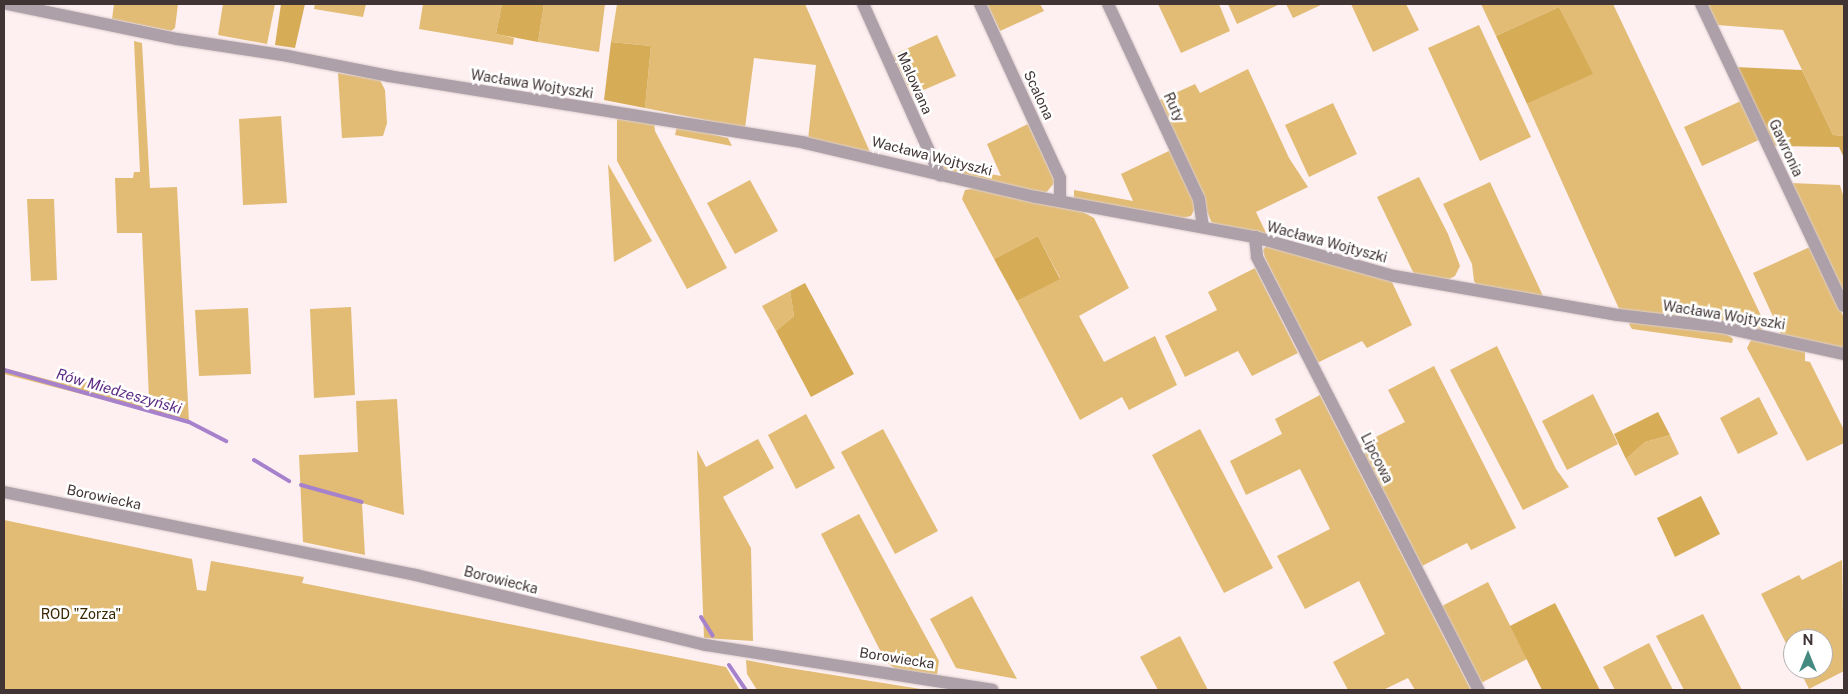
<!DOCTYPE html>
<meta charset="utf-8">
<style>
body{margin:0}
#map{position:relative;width:1848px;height:694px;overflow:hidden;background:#feeff0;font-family:"Public Sans",sans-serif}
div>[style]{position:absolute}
.green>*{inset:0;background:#e2bc74}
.forest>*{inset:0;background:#d7ac57}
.stream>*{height:4px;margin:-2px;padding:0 2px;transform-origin:2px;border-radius:2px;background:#a681cc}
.roads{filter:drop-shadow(0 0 1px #dccdce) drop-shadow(0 0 1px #dccdce)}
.minor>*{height:12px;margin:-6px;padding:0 6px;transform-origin:6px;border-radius:6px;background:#ada0a8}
span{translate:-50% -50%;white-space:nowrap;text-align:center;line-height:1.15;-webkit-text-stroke:5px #fff;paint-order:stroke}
.street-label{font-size:14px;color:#413435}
.park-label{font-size:14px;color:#382600}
.water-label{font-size:15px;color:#5c2c84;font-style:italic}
.frame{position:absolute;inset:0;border:5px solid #413435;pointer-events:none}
.north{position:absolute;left:1783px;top:629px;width:50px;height:50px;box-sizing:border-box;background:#fff;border:1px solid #b3aeae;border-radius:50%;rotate:0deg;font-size:14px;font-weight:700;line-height:20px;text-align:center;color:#413435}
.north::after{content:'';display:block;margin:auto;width:18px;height:22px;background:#458a81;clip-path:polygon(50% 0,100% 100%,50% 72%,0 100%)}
</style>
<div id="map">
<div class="green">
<div style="clip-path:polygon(114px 4px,178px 4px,175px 28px,171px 31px,112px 19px)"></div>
<div style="clip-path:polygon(223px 4px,275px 4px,267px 44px,218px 35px)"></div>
<div style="clip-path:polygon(315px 4px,366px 4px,363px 17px,314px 9px)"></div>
<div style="clip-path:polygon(423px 4px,502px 4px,496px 34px,514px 38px,513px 45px,419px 29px)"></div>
<div style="clip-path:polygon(544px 4px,605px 4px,599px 52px,538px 42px)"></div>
<div style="clip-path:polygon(617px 4px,805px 4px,870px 152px,808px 140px,816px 65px,754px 58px,745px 128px,645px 108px,651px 46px,611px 42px)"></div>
<div style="clip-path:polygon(987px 4px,1040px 4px,1044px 11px,1000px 31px)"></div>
<div style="clip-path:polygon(1158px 4px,1219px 4px,1230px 31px,1181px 53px)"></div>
<div style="clip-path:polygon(1228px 4px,1280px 4px,1237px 24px)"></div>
<div style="clip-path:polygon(1286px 4px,1323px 4px,1293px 18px)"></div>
<div style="clip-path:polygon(1351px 4px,1406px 4px,1419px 30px,1373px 52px)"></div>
<div style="clip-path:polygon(1481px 4px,1613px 4px,1765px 324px,1762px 330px,1620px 311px,1527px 104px,1592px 74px,1559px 7px,1496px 36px)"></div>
<div style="clip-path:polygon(1706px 4px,1844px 4px,1844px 136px,1833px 135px,1783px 30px,1717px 25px)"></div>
<div style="clip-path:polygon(1479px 25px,1531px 137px,1480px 161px,1428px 48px)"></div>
<div style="clip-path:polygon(937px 35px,956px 76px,912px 95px,893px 55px)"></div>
<div style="clip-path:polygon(134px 41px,142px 43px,150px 188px,177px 187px,189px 422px,4px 374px,4px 368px,61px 383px,61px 375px,149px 399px,142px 233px,117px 233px,115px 178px,133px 178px,134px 172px,140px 172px)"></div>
<div style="clip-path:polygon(1248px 69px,1289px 158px,1308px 187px,1256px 212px,1267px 235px,1212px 223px,1158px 101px,1195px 84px,1200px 93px)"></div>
<div style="clip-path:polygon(338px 73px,380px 80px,385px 90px,387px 123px,383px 136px,342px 138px)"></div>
<div style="clip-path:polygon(1743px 100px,1761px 139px,1702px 166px,1684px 127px)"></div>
<div style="clip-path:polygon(1333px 103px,1357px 154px,1309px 177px,1285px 125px)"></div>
<div style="clip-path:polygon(281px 116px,287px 203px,243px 205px,239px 119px)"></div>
<div style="clip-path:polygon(617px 118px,654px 122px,655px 131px,727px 268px,687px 289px,617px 161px)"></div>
<div style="clip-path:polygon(1028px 124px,1055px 182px,1045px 194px,944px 170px,942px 165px,1001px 176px,987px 144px)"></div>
<div style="clip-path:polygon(677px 126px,728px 138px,732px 146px,675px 135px)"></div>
<div style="clip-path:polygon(1173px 149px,1194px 196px,1195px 208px,1191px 216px,1182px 218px,1074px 199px,1074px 190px,1133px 201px,1121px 174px)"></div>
<div style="clip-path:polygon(608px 164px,652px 241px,614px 262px)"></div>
<div style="clip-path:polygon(1419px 177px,1448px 234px,1460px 266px,1455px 276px,1445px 281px,1414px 274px,1377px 197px)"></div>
<div style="clip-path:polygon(750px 180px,778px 231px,735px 254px,707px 203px)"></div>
<div style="clip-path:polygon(1490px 182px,1544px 298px,1479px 289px,1474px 281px,1472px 264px,1443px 204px)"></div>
<div style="clip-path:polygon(1790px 183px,1840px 185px,1844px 198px,1844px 296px)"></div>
<div style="clip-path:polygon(976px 188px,1083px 212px,1094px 218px,1129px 288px,1079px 316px,1104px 362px,1155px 336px,1177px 385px,1129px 410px,1122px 397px,1080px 420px,1017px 301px,1060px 278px,1038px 236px,994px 259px,962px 199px,965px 190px)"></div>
<div style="clip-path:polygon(27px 199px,54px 199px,57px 280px,31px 281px)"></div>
<div style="clip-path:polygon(1267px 245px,1391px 280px,1412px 325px,1367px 348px,1362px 341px,1317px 363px,1265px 258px,1263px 250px)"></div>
<div style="clip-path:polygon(1812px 246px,1844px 318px,1844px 349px,1781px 334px,1753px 273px)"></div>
<div style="clip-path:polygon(1255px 268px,1298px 353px,1252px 376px,1238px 351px,1185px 377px,1165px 336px,1217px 310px,1208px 292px)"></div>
<div style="clip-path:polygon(790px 291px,794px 316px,776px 331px,762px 306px)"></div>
<div style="clip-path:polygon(351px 307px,355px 395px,314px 398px,310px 309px)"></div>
<div style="clip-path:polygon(248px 308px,251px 374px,199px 376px,195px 310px)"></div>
<div style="clip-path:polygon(1632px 322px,1686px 326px,1727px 334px,1733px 339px,1732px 343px,1632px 329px,1629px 324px)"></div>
<div style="clip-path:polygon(1752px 338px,1805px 349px,1805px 361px,1810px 362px,1844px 430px,1844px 443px,1807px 461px,1747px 348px)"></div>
<div style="clip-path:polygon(1497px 346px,1556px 469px,1569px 487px,1523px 510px,1450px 370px)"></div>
<div style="clip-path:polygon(1434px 366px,1516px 528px,1471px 550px,1467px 543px,1422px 566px,1360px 445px,1405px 422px,1388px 390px)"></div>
<div style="clip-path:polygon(1593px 394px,1618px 444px,1567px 470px,1542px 421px)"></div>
<div style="clip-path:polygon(1320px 395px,1471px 690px,1415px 690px,1408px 678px,1383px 690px,1348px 690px,1333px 662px,1385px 634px,1359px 581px,1305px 609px,1277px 556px,1330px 529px,1300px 469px,1246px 495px,1230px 461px,1282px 434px,1275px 419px)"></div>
<div style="clip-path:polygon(1759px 397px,1778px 434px,1738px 454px,1720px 418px)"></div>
<div style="clip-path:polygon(397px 399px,404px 515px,362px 503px,365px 555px,303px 542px,299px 455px,358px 452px,356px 401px)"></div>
<div style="clip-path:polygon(806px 414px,835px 468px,796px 489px,768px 435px)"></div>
<div style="clip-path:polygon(883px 429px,938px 531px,895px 554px,841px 452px)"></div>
<div style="clip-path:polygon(1200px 429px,1273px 568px,1224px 593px,1152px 455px)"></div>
<div style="clip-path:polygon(1670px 435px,1679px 454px,1635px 476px,1626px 459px,1645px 442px)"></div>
<div style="clip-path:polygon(758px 439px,774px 468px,723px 497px,751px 548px,753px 641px,704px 638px,697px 450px,706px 467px)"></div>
<div style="clip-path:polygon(859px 514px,939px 661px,937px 675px,896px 669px,886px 662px,821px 534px)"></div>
<div style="clip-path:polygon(4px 520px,192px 559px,197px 590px,206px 591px,211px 561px,304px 577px,302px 583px,726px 667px,740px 690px,4px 690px)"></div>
<div style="clip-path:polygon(1842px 560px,1844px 671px,1809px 689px,1799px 669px,1823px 669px,1823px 639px,1793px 639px,1793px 657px,1761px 594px,1799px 575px,1802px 580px)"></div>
<div style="clip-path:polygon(1488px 582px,1527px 659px,1481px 683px,1442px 606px)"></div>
<div style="clip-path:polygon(972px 596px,1017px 679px,956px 668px,930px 619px)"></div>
<div style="clip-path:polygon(1703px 614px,1742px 690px,1684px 690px,1656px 636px)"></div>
<div style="clip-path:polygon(1180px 636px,1208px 690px,1158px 690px,1140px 657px)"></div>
<div style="clip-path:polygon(1649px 643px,1673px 690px,1615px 690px,1603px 667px)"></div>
<div style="clip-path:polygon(746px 660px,783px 667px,927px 690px,757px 690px,747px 674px)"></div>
</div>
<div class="forest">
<div style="clip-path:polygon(281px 4px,305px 4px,295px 48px,275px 45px)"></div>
<div style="clip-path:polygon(502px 4px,544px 4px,538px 42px,496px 34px)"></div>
<div style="clip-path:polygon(1559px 7px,1593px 74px,1527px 104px,1496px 36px)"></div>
<div style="clip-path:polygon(611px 42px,651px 46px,645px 108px,604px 100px)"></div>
<div style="clip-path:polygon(1734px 67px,1802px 70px,1833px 135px,1844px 136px,1844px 158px,1839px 147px,1772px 146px)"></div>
<div style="clip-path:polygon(1038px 236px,1060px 279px,1017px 301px,994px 259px)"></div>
<div style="clip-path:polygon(805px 283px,854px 374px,811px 397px,776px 331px,794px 316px,790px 291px)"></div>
<div style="clip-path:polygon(1658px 412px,1670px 435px,1645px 442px,1626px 459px,1614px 434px)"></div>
<div style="clip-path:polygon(1701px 496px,1720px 534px,1675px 557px,1657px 518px)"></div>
<div style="clip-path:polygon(1555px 603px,1600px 690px,1542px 690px,1510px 626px)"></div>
</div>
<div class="stream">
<div style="left:4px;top:370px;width:192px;rotate:15.7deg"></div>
<div style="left:189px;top:422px;width:42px;rotate:27.2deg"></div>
<div style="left:254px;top:460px;width:41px;rotate:31deg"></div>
<div style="left:301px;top:485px;width:63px;rotate:15.6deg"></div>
<div style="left:701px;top:617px;width:22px;rotate:58deg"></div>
<div style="left:729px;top:665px;width:30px;rotate:56deg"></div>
</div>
<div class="roads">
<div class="minor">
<div style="left:8px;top:4px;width:173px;rotate:11.7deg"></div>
<div style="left:177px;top:39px;width:112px;rotate:8.7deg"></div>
<div style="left:288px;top:56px;width:103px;rotate:11.2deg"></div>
<div style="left:389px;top:76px;width:421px;rotate:9.1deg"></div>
<div style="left:805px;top:143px;width:237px;rotate:13.2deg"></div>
<div style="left:1036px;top:197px;width:223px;rotate:10.4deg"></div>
<div style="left:1255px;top:237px;width:144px;rotate:15.7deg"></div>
<div style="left:1394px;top:276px;width:227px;rotate:9.9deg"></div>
<div style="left:1618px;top:315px;width:104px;rotate:6.6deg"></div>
<div style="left:1721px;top:327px;width:126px;rotate:12.4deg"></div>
<div style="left:863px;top:4px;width:188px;rotate:65.8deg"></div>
<div style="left:980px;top:4px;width:192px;rotate:65.3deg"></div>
<div style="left:1060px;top:178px;width:23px;rotate:90deg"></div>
<div style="left:1108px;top:4px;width:215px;rotate:65deg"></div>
<div style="left:1199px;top:199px;width:27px;rotate:82deg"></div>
<div style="left:1701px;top:4px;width:334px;rotate:64.7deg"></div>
<div style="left:1255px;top:237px;width:20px;rotate:84deg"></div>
<div style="left:1257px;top:257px;width:487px;rotate:62.9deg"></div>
<div style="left:4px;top:492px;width:420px;rotate:11.4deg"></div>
<div style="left:416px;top:575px;width:298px;rotate:13.6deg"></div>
<div style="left:706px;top:645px;width:290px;rotate:8.9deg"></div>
</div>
</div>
<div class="street-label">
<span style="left:915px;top:83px;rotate:66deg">Malowana</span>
<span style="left:532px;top:84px;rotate:9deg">Wacława Wojtyszki</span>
<span style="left:1039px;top:95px;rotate:65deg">Scalona</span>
<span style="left:1174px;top:107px;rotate:66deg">Ruty</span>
<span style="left:1786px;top:148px;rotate:65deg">Gawronia</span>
<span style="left:932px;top:156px;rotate:14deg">Wacława Wojtyszki</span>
<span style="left:1327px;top:242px;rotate:15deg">Wacława Wojtyszki</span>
<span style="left:1724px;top:315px;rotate:9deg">Wacława Wojtyszki</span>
<span style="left:1377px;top:458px;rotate:63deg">Lipcowa</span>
<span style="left:104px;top:497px;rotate:12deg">Borowiecka</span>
<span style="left:501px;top:580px;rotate:14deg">Borowiecka</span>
<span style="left:897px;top:658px;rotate:9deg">Borowiecka</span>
</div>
<div class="park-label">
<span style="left:81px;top:614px">ROD "Zorza"</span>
</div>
<div class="water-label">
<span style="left:119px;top:391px;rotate:16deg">Rów Miedzeszyński</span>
</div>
<div class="frame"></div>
<div class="north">N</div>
</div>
